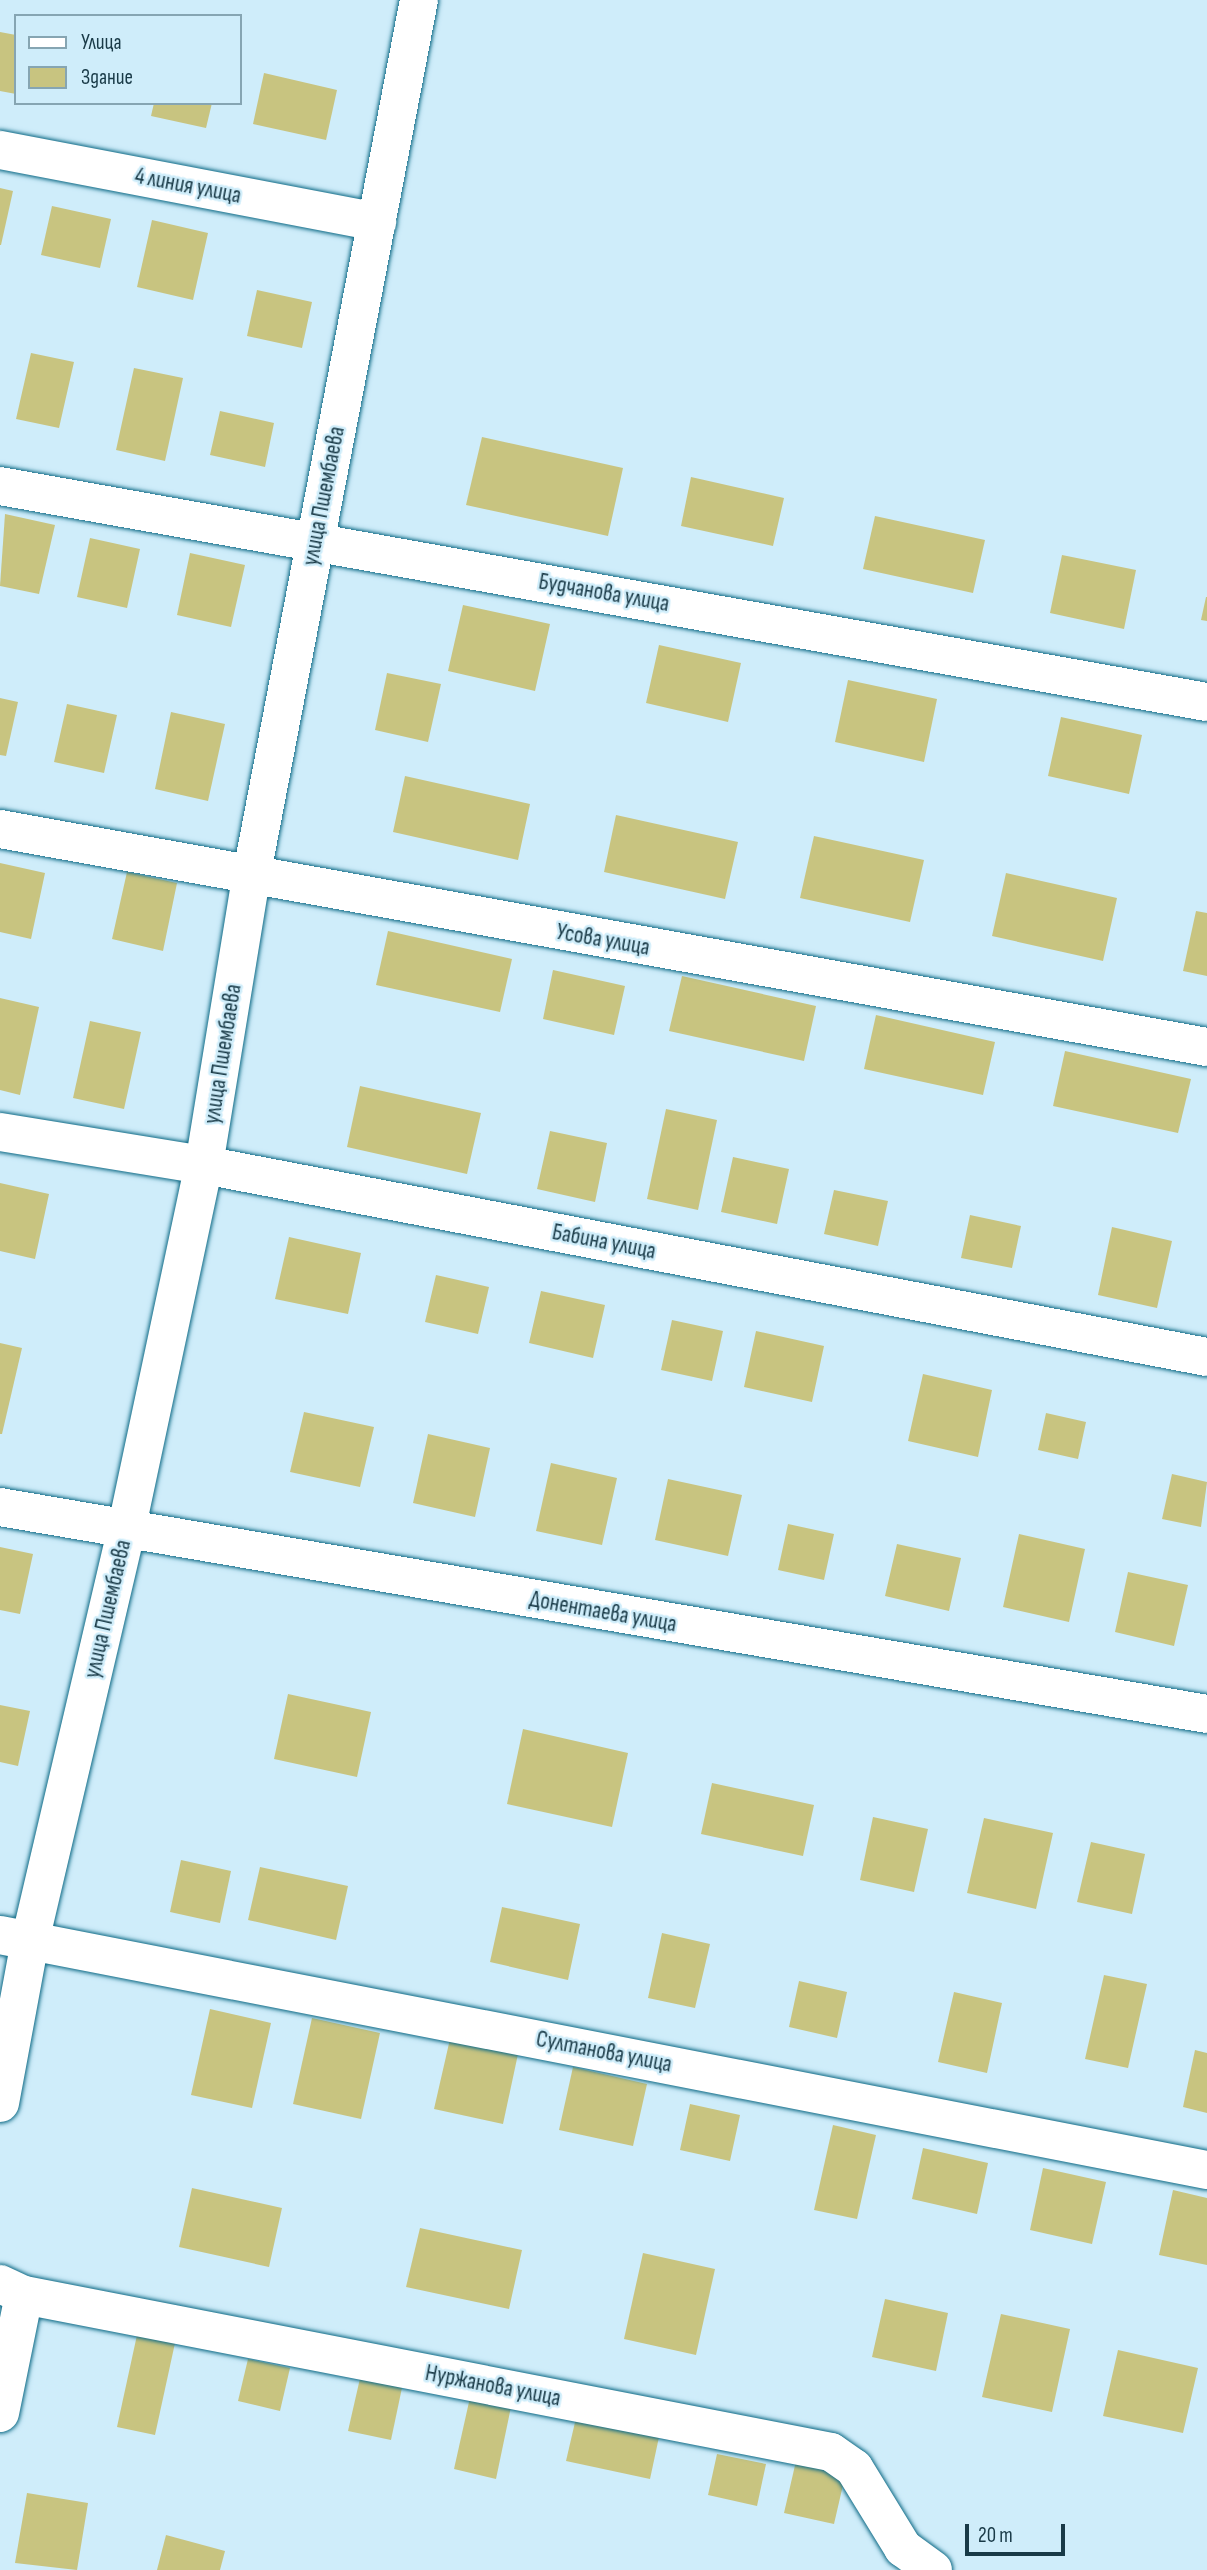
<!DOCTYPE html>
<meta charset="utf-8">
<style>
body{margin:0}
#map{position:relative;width:1207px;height:2570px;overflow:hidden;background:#cfedfa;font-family:"Sofia Sans Condensed",sans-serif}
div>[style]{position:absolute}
.building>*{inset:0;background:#c8c480}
.roads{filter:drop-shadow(0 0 2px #0e6a86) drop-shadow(0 0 2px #0e6a86)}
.minor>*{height:38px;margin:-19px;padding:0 19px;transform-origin:19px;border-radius:19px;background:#fff}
span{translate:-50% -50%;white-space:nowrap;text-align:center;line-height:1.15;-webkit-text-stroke:5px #cfedfa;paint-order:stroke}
.street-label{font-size:23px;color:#193a47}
.legend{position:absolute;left:14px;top:14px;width:228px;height:91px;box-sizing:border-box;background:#cfedfa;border:2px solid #86a5b2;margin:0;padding:9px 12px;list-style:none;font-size:21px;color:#193a47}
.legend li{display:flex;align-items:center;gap:14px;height:35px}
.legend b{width:35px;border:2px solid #86a5b2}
.scale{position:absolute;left:965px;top:2524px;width:100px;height:32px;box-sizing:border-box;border:4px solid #193a47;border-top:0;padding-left:9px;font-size:21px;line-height:24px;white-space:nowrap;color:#193a47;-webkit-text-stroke:5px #cfedfa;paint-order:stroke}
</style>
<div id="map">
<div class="building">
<div style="clip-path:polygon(0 32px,16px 35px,16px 94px,0 91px)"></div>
<div style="clip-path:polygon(264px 73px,337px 90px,326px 140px,253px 124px)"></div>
<div style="clip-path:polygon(154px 103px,212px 103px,206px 128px,151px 116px)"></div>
<div style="clip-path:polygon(0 188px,13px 191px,1px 245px,0 245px)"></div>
<div style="clip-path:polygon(52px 206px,111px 219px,100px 268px,41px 255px)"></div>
<div style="clip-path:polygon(152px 220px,208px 233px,193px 300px,137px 287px)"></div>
<div style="clip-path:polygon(257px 290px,312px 302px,302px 348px,247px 336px)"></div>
<div style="clip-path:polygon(31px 353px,74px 362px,59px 428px,16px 419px)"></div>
<div style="clip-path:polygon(134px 368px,183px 378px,165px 461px,116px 450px)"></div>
<div style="clip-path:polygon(220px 411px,274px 423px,265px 467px,210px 455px)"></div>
<div style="clip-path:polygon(482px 437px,623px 468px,608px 536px,466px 505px)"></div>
<div style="clip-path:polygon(691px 477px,784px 498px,773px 546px,681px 526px)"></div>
<div style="clip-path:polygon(5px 514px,55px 525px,39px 594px,0 586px)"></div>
<div style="clip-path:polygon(875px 516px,985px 540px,973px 593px,863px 569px)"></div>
<div style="clip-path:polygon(90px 538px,140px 549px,127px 608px,77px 597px)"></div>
<div style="clip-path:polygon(190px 553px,245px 565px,231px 627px,177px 615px)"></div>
<div style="clip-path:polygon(1062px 555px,1136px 570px,1124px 629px,1050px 613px)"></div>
<div style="clip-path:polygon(1206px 597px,1207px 597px,1207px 621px,1201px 620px)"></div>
<div style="clip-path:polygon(463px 605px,550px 624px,535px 691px,448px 671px)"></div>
<div style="clip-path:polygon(659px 645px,741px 663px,728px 722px,646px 703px)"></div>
<div style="clip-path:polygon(387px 673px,441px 684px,428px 742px,375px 730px)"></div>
<div style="clip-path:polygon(848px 680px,937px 699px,924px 762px,835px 742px)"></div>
<div style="clip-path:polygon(0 698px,18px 702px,6px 756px,0 755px)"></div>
<div style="clip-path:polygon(67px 704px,117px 715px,104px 773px,54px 762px)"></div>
<div style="clip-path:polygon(171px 712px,225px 724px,208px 801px,155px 789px)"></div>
<div style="clip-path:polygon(1061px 717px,1142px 735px,1129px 794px,1048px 776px)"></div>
<div style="clip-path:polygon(405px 776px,530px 804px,518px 860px,393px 832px)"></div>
<div style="clip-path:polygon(616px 815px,738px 842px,725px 899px,604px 872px)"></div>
<div style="clip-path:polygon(814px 836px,924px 860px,910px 922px,800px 898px)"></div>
<div style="clip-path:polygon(0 863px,45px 873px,31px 939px,0 932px)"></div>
<div style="clip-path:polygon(127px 872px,177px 883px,163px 951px,112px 939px)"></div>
<div style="clip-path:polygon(1006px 873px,1117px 898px,1103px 961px,992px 936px)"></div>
<div style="clip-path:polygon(1196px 911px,1207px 913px,1207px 976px,1183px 971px)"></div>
<div style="clip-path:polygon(388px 931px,512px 959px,500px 1012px,376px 985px)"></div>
<div style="clip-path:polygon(553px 970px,625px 986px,614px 1035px,543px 1019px)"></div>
<div style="clip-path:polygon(682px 976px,816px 1006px,804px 1061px,669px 1031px)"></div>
<div style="clip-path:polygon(0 998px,39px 1007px,20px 1095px,0 1090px)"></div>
<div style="clip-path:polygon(876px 1015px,995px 1042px,983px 1095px,864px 1069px)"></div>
<div style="clip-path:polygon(90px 1021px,141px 1032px,124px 1109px,73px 1098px)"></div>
<div style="clip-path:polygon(1065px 1051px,1191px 1079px,1178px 1133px,1053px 1106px)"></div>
<div style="clip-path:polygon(360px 1086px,481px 1113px,467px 1174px,347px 1147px)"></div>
<div style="clip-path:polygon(666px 1109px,717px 1120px,698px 1210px,647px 1199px)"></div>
<div style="clip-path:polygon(550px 1131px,607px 1143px,595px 1202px,537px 1189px)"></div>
<div style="clip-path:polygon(733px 1157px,789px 1169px,777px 1224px,721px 1212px)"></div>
<div style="clip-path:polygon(0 1183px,49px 1194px,35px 1259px,0 1251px)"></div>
<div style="clip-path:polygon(834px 1190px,888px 1201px,878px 1246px,824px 1234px)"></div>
<div style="clip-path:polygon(970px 1215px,1021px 1226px,1012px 1268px,961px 1258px)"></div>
<div style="clip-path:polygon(1112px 1227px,1172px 1241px,1157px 1308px,1098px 1295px)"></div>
<div style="clip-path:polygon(289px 1237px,361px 1253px,348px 1314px,275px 1299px)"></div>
<div style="clip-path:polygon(436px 1275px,489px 1287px,478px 1334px,425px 1322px)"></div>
<div style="clip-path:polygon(541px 1291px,605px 1305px,593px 1358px,529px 1343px)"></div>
<div style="clip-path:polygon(672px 1320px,723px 1331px,712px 1381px,661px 1370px)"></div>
<div style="clip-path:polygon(756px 1331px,824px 1346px,812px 1402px,744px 1387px)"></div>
<div style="clip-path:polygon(0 1343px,22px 1348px,2px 1434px,0 1434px)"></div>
<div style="clip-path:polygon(923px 1374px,992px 1390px,978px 1457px,908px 1441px)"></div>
<div style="clip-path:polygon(304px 1412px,374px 1427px,360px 1487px,290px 1472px)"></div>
<div style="clip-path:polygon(1046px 1413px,1086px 1422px,1078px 1459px,1038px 1450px)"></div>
<div style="clip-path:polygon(428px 1434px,490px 1448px,475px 1517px,413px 1503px)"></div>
<div style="clip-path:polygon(551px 1463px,617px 1478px,602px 1545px,536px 1531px)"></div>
<div style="clip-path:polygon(1172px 1474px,1207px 1482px,1201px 1527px,1162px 1519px)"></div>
<div style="clip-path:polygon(668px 1479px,742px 1495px,728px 1556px,655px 1540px)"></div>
<div style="clip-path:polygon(788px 1524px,834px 1534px,824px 1580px,778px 1570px)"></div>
<div style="clip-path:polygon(1019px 1534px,1085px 1549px,1069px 1622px,1003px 1607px)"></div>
<div style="clip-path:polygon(897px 1544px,961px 1558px,949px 1611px,885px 1596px)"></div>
<div style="clip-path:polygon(0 1547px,33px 1554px,20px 1614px,0 1610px)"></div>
<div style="clip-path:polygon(1128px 1572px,1188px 1585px,1174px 1646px,1115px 1632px)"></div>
<div style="clip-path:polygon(288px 1694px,371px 1712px,357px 1777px,274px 1759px)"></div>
<div style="clip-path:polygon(0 1705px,30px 1711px,18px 1766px,0 1762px)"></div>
<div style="clip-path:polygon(523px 1729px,628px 1753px,612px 1827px,507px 1804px)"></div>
<div style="clip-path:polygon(712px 1783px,814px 1805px,803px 1856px,701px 1834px)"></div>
<div style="clip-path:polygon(873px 1817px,928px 1829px,914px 1892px,860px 1880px)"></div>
<div style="clip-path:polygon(984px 1818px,1053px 1833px,1036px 1909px,967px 1893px)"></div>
<div style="clip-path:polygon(1091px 1842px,1145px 1854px,1132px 1914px,1077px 1902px)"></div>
<div style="clip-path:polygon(181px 1860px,231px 1871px,220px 1923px,170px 1912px)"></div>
<div style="clip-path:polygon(260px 1867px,348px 1886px,336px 1940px,248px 1920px)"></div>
<div style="clip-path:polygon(502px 1907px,580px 1924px,568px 1980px,490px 1962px)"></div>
<div style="clip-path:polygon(662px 1933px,710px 1944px,695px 2008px,648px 1998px)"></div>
<div style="clip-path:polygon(1104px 1975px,1147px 1984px,1128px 2068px,1085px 2059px)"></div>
<div style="clip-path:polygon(799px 1981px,847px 1992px,837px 2038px,789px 2027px)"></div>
<div style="clip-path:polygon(954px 1992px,1002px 2003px,987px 2073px,938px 2062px)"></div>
<div style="clip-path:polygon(210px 2009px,271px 2023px,252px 2108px,191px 2095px)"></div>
<div style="clip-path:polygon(312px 2018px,380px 2033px,361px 2119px,293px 2104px)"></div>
<div style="clip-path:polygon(450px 2039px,518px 2054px,503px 2124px,434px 2109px)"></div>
<div style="clip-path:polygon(1195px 2050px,1207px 2053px,1207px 2113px,1183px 2107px)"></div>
<div style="clip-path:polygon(573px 2067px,647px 2084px,633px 2146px,559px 2130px)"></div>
<div style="clip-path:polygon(690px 2104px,740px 2115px,730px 2161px,680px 2150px)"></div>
<div style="clip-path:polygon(833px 2125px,876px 2135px,857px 2219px,814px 2210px)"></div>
<div style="clip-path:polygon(923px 2148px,988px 2163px,977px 2214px,912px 2199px)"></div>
<div style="clip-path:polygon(1043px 2168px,1106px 2182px,1092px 2244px,1030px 2230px)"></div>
<div style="clip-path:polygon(192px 2188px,282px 2208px,269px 2267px,179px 2247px)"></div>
<div style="clip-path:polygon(1173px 2190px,1207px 2198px,1207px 2265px,1159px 2255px)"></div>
<div style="clip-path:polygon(420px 2228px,522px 2250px,509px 2309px,406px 2287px)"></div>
<div style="clip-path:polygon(643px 2253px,715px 2269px,696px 2355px,624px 2339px)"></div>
<div style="clip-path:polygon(885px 2299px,948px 2313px,936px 2371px,872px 2357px)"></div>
<div style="clip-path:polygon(1001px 2314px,1070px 2329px,1052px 2412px,982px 2397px)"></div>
<div style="clip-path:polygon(137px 2335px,175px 2343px,155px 2435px,117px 2427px)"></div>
<div style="clip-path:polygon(1118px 2350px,1198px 2368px,1183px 2433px,1103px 2416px)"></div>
<div style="clip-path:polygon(248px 2359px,290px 2368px,280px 2411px,238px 2401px)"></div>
<div style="clip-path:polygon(361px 2374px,403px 2383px,391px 2440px,348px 2431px)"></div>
<div style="clip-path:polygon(471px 2393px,512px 2402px,496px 2479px,454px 2469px)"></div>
<div style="clip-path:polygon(579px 2405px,662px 2423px,650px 2479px,566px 2461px)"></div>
<div style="clip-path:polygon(717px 2454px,766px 2464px,757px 2506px,708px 2495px)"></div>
<div style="clip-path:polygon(796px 2461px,846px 2472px,834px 2524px,784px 2513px)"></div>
<div style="clip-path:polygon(27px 2493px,88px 2503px,77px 2570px,15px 2563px)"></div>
<div style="clip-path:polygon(166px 2535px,225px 2551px,220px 2570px,157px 2570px)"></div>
</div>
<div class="roads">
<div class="minor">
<div style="left:0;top:150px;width:384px;rotate:10.8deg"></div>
<div style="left:0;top:486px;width:1226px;rotate:10.15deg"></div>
<div style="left:0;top:829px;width:1227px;rotate:10.24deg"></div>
<div style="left:0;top:1132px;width:207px;rotate:9.2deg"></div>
<div style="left:204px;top:1165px;width:1021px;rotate:10.84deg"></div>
<div style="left:0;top:1507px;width:1225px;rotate:9.73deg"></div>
<div style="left:0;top:1935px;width:1230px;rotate:11.02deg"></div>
<div style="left:0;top:2103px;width:165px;rotate:-79.5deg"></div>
<div style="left:30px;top:1941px;width:421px;rotate:-76.8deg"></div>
<div style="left:126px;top:1531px;width:374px;rotate:-78deg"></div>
<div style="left:204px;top:1165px;width:291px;rotate:-80.7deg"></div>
<div style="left:251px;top:878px;width:894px;rotate:-79.17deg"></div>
<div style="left:0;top:2284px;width:26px;rotate:25deg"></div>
<div style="left:24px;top:2295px;width:822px;rotate:11.01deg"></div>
<div style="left:831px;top:2452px;width:28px;rotate:35deg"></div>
<div style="left:854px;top:2468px;width:94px;rotate:58.5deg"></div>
<div style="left:903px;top:2548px;width:37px;rotate:36deg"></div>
<div style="left:0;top:2413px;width:120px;rotate:-78.5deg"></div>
</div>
</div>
<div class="street-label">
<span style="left:188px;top:186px;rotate:11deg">4 линия улица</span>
<span style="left:324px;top:496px;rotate:-79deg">улица Пшембаева</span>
<span style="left:604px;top:593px;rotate:10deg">Будчанова улица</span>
<span style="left:603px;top:940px;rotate:10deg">Усова улица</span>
<span style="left:223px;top:1054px;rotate:-81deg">улица Пшембаева</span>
<span style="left:604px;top:1242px;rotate:11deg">Бабина улица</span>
<span style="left:108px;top:1609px;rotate:-77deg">улица Пшембаева</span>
<span style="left:603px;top:1612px;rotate:10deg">Донентаева улица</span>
<span style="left:604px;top:2052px;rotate:11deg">Султанова улица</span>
<span style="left:493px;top:2386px;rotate:11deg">Нуржанова улица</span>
</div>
<ul class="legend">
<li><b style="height:9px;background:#fff"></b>Улица</li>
<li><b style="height:19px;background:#c8c480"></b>Здание</li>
</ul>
<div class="scale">20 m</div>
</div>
